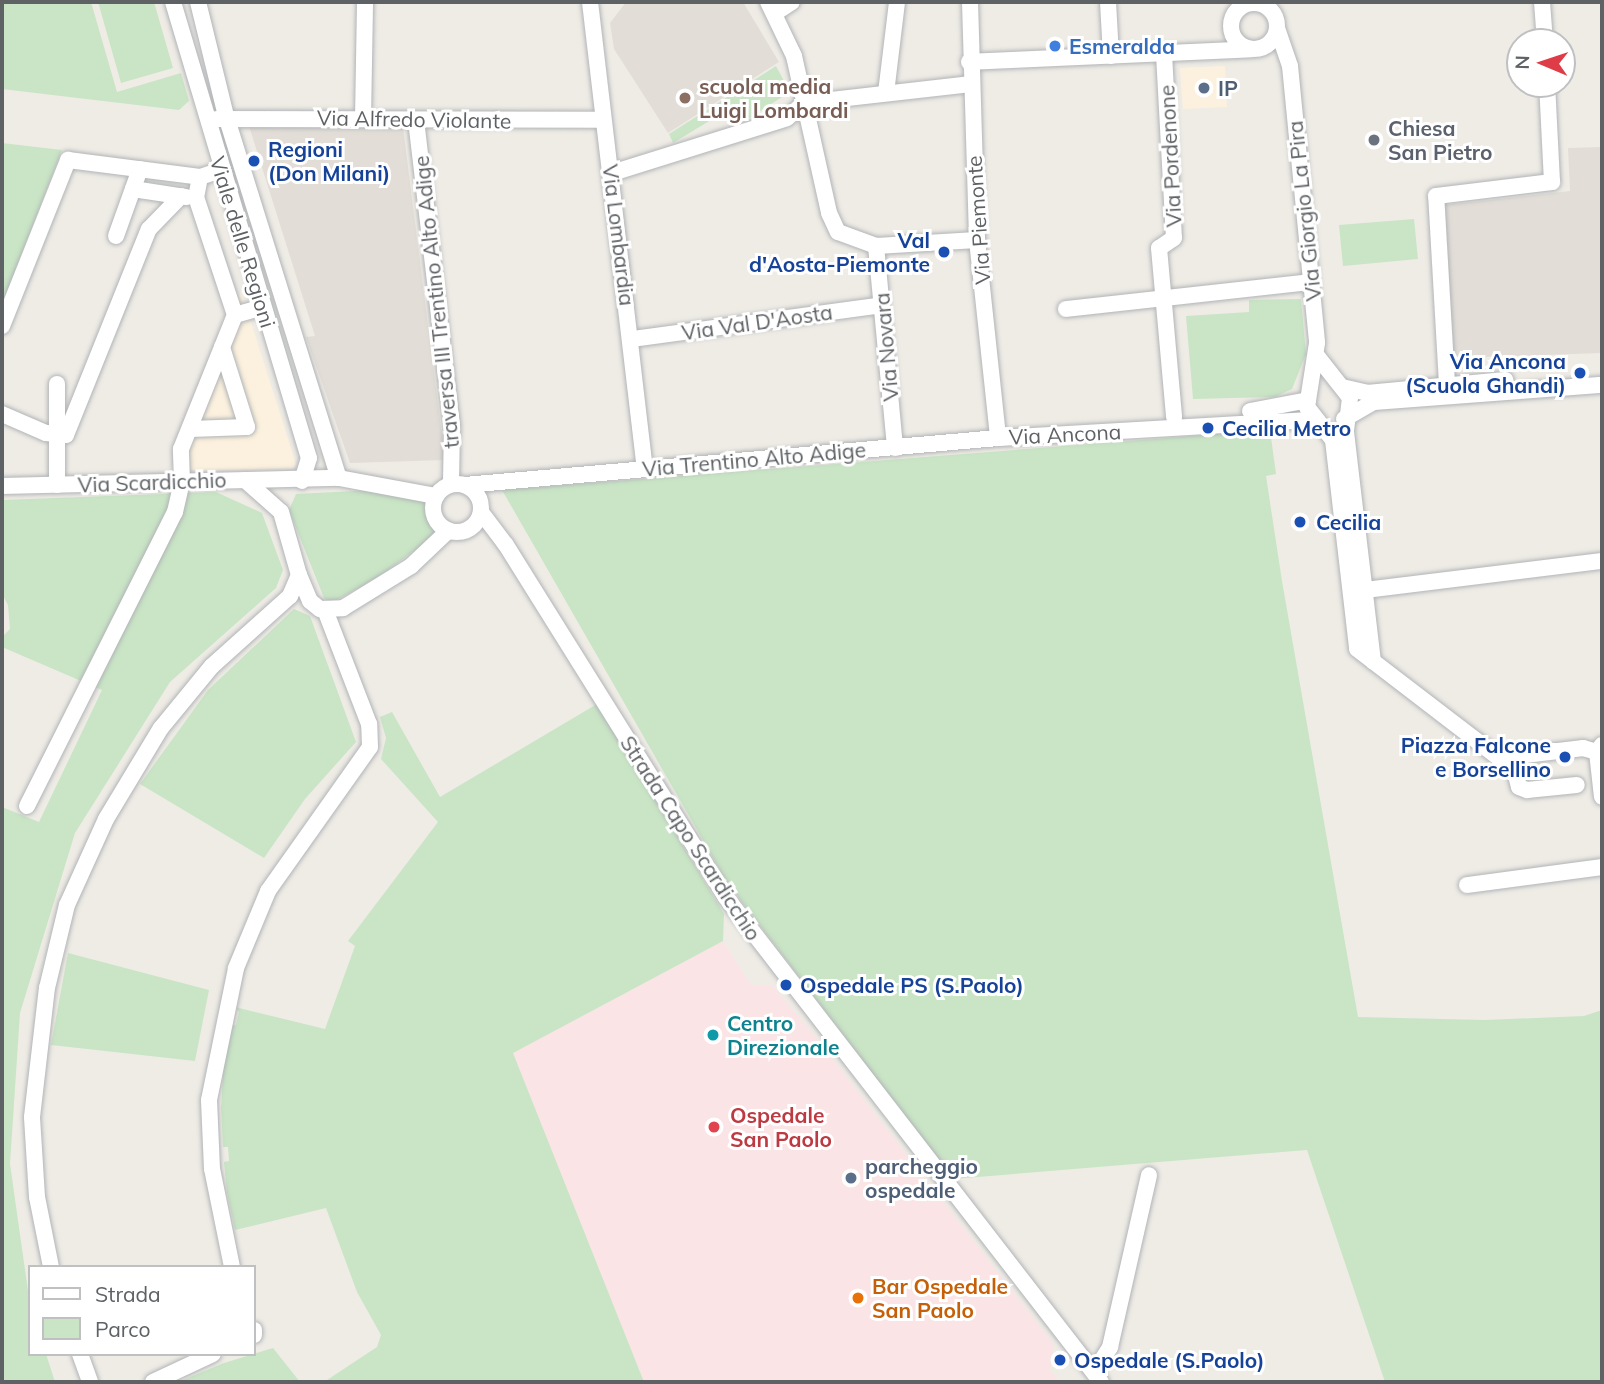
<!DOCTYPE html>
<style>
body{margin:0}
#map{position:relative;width:1604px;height:1384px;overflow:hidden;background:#efece6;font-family:Mulish,sans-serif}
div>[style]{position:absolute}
.commercial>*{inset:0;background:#fcf1de}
.education>*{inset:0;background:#e2ddd7}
.medical>*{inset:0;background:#fae4e5}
.green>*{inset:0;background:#c9e5c5}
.roads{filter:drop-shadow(0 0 2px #b1b4b7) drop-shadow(0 0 2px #b1b4b7)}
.minor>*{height:16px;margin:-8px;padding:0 8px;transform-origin:8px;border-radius:8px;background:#fff}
.minor>.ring{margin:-8px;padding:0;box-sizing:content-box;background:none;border:16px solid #fff;border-radius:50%}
.dots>*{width:19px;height:19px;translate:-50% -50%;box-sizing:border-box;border:4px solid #fff;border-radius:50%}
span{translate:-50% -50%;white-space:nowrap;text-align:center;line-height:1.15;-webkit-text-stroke:6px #fff;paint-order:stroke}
.shop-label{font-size:21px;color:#366cbe;font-weight:700}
.left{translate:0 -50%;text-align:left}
.education-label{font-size:21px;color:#785e54;font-weight:700}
.service-label{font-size:21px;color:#4e5e75;font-weight:700}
.street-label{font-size:21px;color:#5e6265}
.worship-label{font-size:21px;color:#5b616d;font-weight:700}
.transit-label{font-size:21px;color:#164399;font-weight:700}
.right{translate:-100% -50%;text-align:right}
.culture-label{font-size:21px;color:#0d838f;font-weight:700}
.health-label{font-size:21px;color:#be3a42;font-weight:700}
.food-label{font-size:21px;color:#c56008;font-weight:700}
.frame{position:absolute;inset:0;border:4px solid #5e6265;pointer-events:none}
.legend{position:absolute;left:28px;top:1265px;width:228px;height:91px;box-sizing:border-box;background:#fff;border:2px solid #bfc0c1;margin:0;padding:9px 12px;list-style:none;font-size:21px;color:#5e6265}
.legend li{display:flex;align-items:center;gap:14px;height:35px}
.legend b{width:35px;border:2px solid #bfc0c1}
.north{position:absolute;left:1506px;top:28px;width:70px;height:70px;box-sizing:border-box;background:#fff;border:2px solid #bfc0c1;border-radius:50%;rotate:272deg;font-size:19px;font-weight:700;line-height:28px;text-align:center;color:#5e6265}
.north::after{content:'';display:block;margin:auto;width:24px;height:32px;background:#de3d47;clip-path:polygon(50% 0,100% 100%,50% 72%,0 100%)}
</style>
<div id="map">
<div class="commercial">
<div style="clip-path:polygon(1225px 66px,1227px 107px,1183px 109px,1180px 68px)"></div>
<div style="clip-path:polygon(241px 291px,296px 464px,293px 468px,170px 471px)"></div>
</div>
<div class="education">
<div style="clip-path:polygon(626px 2px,743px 2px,779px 62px,668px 133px,614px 49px,610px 23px)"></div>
<div style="clip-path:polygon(249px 126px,403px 127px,445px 460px,350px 463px,306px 337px,315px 336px)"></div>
<div style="clip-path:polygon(1602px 147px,1602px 353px,1454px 358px,1445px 205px,1570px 191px,1568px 148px)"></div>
</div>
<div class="medical">
<div style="clip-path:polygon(723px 941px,751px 985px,773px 986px,814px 1035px,1054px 1345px,1050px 1370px,1060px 1382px,644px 1382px,513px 1053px)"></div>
</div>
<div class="green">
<div style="clip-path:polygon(2px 2px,91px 2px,117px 92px,181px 73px,189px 101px,179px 110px,2px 89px)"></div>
<div style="clip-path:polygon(98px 2px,154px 2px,173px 68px,121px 83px)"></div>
<div style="clip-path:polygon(776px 66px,790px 92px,743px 122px,734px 106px,673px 143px,669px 134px)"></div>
<div style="clip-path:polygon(2px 143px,62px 150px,2px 305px)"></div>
<div style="clip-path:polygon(1414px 219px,1418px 259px,1343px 266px,1339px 225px)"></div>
<div style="clip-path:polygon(1301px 299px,1306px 354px,1292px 389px,1275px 397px,1193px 399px,1186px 316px,1249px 312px,1249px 300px)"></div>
<div style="clip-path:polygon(1270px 430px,1276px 474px,1266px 476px,1282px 581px,1358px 1017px,1485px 1020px,1584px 1016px,1602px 1010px,1602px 1382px,1385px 1382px,1307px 1150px,953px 1179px,727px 882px,502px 490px)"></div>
<div style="clip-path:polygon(375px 490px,427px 500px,428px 520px,439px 532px,380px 576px,331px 603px,324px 598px,289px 510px,296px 494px)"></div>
<div style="clip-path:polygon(216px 492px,262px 513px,283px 570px,276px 588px,170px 682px,75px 833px,20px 1013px,10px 1164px,30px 1305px,30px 1354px,46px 1354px,55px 1382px,2px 1382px,2px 807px,39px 822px,102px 690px,2px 647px,2px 637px,10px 629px,8px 605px,2px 594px,2px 500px)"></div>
<div style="clip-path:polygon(294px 609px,310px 616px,356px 742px,305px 799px,264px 858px,140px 784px,208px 690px)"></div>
<div style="clip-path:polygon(597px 704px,724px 914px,723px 941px,513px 1053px,644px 1382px,324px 1382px,377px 1347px,381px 1335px,357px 1292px,326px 1208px,235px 1230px,227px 1192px,224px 1162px,229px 1161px,228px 1147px,223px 1147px,221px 1108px,224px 1059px,231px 1025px,236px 1025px,239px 1012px,235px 1007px,325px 1029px,355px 946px,348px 941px,438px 822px,381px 759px,386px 738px,380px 717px,392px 712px,440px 797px)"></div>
<div style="clip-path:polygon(68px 953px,209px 990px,195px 1061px,51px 1045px)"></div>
<div style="clip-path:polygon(273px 1348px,300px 1382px,178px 1382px,224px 1363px)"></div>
</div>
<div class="roads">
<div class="minor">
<div style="left:173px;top:2px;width:476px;rotate:73.4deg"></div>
<div style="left:309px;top:458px;width:24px;rotate:107deg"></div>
<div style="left:198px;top:2px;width:117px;rotate:76.2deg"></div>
<div style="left:226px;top:116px;width:379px;rotate:72.7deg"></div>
<div style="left:590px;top:2px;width:469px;rotate:83.3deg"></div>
<div style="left:768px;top:2px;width:60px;rotate:64.3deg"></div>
<div style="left:794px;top:56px;width:161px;rotate:77.4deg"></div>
<div style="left:829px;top:213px;width:21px;rotate:65deg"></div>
<div style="left:838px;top:232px;width:40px;rotate:20.2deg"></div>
<div style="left:876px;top:246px;width:101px;rotate:-3.4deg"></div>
<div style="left:970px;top:2px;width:238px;rotate:88.3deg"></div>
<div style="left:977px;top:240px;width:199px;rotate:83.9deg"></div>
<div style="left:1108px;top:2px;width:54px;rotate:86.8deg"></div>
<div style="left:1542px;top:2px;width:40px;rotate:85.7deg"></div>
<div class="ring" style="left:1231px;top:3px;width:30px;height:30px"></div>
<div style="left:775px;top:13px;width:20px;rotate:-33deg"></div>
<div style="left:1277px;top:28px;width:40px;rotate:71.1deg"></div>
<div style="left:1290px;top:66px;width:278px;rotate:84.4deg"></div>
<div style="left:1317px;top:343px;width:65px;rotate:98.9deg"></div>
<div style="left:1307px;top:407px;width:42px;rotate:51.8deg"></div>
<div style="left:1333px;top:440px;width:210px;rotate:83.4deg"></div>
<div style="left:1357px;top:649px;width:179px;rotate:37.5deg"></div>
<div style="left:1499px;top:758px;width:85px;rotate:-6.8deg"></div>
<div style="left:1583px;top:748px;width:15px;rotate:16deg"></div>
<div style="left:1164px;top:54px;width:184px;rotate:86.9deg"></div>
<div style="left:1174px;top:238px;width:18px;rotate:146deg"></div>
<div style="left:1159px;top:248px;width:170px;rotate:84.9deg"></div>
<div style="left:969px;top:62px;width:281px;rotate:-2.6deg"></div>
<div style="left:886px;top:93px;width:92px;rotate:-83.1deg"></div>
<div style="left:217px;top:119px;width:385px;rotate:0.1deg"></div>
<div style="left:363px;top:119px;width:117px;rotate:-89deg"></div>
<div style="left:416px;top:120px;width:307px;rotate:83.3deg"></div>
<div style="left:452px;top:425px;width:59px;rotate:91deg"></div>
<div style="left:612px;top:173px;width:183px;rotate:-17.4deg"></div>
<div style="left:787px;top:118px;width:23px;rotate:-41deg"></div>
<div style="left:804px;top:103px;width:167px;rotate:-6.5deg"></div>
<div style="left:200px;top:177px;width:20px;rotate:101deg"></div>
<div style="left:196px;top:197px;width:124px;rotate:71.7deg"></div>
<div style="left:133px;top:189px;width:54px;rotate:8.6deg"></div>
<div style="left:116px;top:236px;width:71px;rotate:-70.3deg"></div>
<div style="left:876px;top:246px;width:203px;rotate:84.6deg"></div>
<div style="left:1066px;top:309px;width:246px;rotate:-6.3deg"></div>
<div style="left:2px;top:326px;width:179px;rotate:-68.3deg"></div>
<div style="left:68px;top:160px;width:133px;rotate:7.3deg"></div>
<div style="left:200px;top:177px;width:22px;rotate:-18deg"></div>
<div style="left:632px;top:339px;width:252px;rotate:-7.7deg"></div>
<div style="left:1317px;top:356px;width:53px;rotate:51.8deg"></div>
<div style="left:1350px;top:398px;width:34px;rotate:97deg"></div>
<div style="left:1346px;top:432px;width:231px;rotate:83.3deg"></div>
<div style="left:57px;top:384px;width:101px;rotate:90deg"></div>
<div style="left:1447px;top:384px;width:188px;rotate:-93.3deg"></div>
<div style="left:1436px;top:196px;width:117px;rotate:-6.9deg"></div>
<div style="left:1552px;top:182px;width:98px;rotate:-92.9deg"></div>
<div style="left:1342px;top:387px;width:26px;rotate:13deg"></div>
<div style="left:1367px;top:393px;width:139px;rotate:-5.4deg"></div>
<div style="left:1250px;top:411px;width:59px;rotate:-10.7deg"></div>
<div style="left:2px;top:414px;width:48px;rotate:23.4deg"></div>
<div style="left:46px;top:433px;width:20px;rotate:6deg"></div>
<div style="left:66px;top:435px;width:222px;rotate:-68.1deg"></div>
<div style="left:149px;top:229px;width:46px;rotate:-45.9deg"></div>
<div style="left:1344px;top:419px;width:34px;rotate:-30deg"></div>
<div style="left:1374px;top:402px;width:229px;rotate:-4.3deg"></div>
<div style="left:190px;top:429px;width:57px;rotate:-2deg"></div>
<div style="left:247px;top:427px;width:84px;rotate:-107.4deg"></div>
<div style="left:245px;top:480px;width:48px;rotate:41.6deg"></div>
<div style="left:281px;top:512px;width:66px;rotate:74.1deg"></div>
<div style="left:299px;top:575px;width:28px;rotate:67deg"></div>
<div style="left:310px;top:601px;width:13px;rotate:39deg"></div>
<div style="left:320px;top:609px;width:23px;rotate:-2deg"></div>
<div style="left:343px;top:608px;width:80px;rotate:-31.7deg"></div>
<div style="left:411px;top:566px;width:52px;rotate:-43.5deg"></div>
<div class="ring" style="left:433px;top:484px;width:32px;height:32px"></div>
<div style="left:465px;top:485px;width:535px;rotate:-5.04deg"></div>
<div style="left:998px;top:438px;width:317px;rotate:-3.3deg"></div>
<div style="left:2px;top:486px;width:337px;rotate:-1.4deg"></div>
<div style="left:339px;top:478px;width:99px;rotate:10.5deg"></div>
<div style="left:481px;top:512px;width:41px;rotate:52.9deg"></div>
<div style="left:506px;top:545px;width:414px;rotate:58deg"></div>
<div style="left:725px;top:896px;width:614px;rotate:52.27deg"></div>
<div style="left:1365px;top:590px;width:239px;rotate:-7deg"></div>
<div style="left:1602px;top:745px;width:9px;rotate:126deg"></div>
<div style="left:1597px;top:752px;width:45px;rotate:83.7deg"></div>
<div style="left:1511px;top:757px;width:31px;rotate:75deg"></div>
<div style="left:1519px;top:787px;width:9px;rotate:21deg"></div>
<div style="left:1527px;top:790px;width:50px;rotate:-5.7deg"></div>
<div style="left:27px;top:806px;width:329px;rotate:-63.3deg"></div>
<div style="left:175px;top:512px;width:31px;rotate:-77deg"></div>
<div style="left:182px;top:482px;width:33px;rotate:-92deg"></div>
<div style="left:181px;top:449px;width:144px;rotate:-68.1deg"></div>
<div style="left:235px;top:315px;width:29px;rotate:-16deg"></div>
<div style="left:1467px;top:885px;width:136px;rotate:-7.6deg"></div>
<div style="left:51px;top:1267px;width:71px;rotate:-101.3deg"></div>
<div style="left:37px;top:1197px;width:80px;rotate:-93.6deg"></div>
<div style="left:32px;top:1117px;width:130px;rotate:-83.4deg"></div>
<div style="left:47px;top:988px;width:85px;rotate:-76.5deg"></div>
<div style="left:67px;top:905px;width:94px;rotate:-65.6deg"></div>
<div style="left:106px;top:819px;width:106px;rotate:-58.9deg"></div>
<div style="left:161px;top:728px;width:80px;rotate:-50.6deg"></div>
<div style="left:212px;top:666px;width:105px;rotate:-41.9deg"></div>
<div style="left:290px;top:596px;width:23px;rotate:-67deg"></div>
<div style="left:232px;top:1267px;width:100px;rotate:-101.5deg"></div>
<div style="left:212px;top:1169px;width:69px;rotate:-92.5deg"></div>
<div style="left:209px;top:1100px;width:135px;rotate:-78.4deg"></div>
<div style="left:236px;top:968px;width:83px;rotate:-67.4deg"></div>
<div style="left:268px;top:891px;width:176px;rotate:-54.7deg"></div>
<div style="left:370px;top:747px;width:23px;rotate:-92deg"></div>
<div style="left:369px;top:724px;width:122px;rotate:-111.1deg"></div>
<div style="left:254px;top:1330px;width:5px;rotate:90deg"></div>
<div style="left:80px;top:1354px;width:30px;rotate:70deg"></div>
<div style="left:1094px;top:1372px;width:30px;rotate:-57deg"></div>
<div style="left:1110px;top:1347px;width:176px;rotate:-77.2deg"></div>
<div style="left:153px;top:1382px;width:66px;rotate:-25deg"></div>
</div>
</div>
<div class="dots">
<div style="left:1055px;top:46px;background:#3f7fe0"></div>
<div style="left:1204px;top:88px;background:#5c6f8a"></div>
<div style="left:685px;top:98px;background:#8d6e63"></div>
<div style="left:1374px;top:140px;background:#6b7280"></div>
<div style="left:254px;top:161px;background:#1a4fb4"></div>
<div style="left:944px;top:252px;background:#1a4fb4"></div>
<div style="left:1580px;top:373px;background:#1a4fb4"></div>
<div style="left:1208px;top:428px;background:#1a4fb4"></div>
<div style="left:1300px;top:522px;background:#1a4fb4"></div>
<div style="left:1565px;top:757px;background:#1a4fb4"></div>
<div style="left:786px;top:985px;background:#1a4fb4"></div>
<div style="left:713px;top:1035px;background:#0f9aa8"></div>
<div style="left:714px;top:1127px;background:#e0444e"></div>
<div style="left:851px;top:1178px;background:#5c6f8a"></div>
<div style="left:858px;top:1298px;background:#e8710a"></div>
<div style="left:1060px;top:1360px;background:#1a4fb4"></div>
</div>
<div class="shop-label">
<span class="left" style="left:1069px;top:46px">Esmeralda</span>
</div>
<div class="education-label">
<span class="left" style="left:699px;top:98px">scuola media<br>Luigi Lombardi</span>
</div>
<div class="service-label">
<span class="left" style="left:1218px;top:88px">IP</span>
<span class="left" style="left:865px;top:1178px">parcheggio<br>ospedale</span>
</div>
<div class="street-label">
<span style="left:414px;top:119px;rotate:1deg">Via Alfredo Violante</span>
<span style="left:1170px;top:156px;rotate:-93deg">Via Pordenone</span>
<span style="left:1304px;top:211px;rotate:-96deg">Via Giorgio La Pira</span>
<span style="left:978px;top:220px;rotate:-94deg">Via Piemonte</span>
<span style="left:619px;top:235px;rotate:83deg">Via Lombardia</span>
<span style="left:243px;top:242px;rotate:73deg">Viale delle Regioni</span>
<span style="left:436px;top:302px;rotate:-96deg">traversa III Trentino Alto Adige</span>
<span style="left:757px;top:322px;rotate:-8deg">Via Val D'Aosta</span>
<span style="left:886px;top:347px;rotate:-95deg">Via Novara</span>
<span style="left:1065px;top:434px;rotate:-3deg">Via Ancona</span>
<span style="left:754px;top:459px;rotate:-5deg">Via Trentino Alto Adige</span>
<span style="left:152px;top:482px;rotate:-2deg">Via Scardicchio</span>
<span style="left:691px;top:838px;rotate:57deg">Strada Capo Scardicchio</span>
</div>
<div class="worship-label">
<span class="left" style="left:1388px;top:140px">Chiesa<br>San Pietro</span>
</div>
<div class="transit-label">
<span class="left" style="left:268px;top:161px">Regioni<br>(Don Milani)</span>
<span class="right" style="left:930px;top:252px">Val<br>d'Aosta-Piemonte</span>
<span class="right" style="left:1566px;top:373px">Via Ancona<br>(Scuola Ghandi)</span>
<span class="left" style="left:1222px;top:428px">Cecilia Metro</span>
<span class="left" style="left:1316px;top:522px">Cecilia</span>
<span class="right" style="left:1551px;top:757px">Piazza Falcone<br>e Borsellino</span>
<span class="left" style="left:800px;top:985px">Ospedale PS (S.Paolo)</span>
<span class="left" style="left:1074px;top:1360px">Ospedale (S.Paolo)</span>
</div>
<div class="culture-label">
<span class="left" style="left:727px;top:1035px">Centro<br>Direzionale</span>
</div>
<div class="health-label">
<span class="left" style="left:730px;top:1127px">Ospedale<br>San Paolo</span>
</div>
<div class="food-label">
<span class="left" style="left:872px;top:1298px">Bar Ospedale<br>San Paolo</span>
</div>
<div class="frame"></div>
<ul class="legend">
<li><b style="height:9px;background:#fff"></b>Strada</li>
<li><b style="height:19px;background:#c9e5c5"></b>Parco</li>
</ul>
<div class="north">N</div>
</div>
